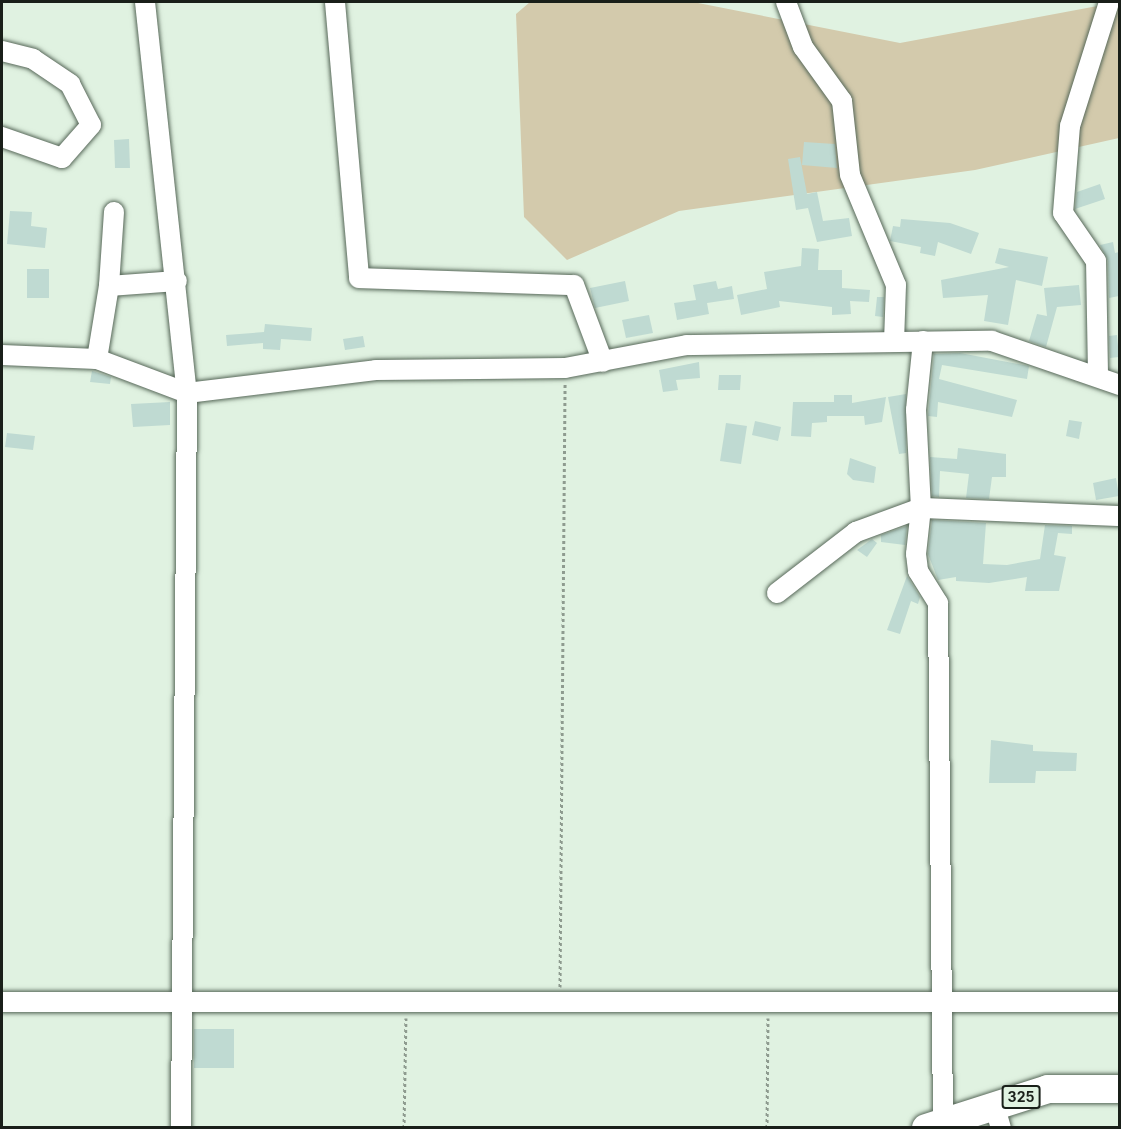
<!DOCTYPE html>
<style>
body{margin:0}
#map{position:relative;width:1121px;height:1129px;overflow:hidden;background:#e0f2e1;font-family:Inter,sans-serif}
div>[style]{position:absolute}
.green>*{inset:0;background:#d3caac}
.building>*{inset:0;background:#bfdad2}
.path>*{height:3px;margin-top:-1.5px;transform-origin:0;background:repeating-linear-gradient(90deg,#8e9b8f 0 3px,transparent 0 6px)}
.roads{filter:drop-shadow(0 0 2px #576859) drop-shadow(0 0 2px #576859)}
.minor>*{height:20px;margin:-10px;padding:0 10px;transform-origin:10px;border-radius:10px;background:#fff}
.highway>*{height:28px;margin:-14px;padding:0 14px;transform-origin:14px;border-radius:14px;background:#fff}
span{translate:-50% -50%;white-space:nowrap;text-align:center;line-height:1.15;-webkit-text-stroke:4.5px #e0f2e1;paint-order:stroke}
.shield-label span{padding:2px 4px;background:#e0f2e1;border:2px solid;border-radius:4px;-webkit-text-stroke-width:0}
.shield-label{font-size:14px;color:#191f19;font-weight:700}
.frame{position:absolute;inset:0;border:3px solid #191f19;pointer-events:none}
</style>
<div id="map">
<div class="green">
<div style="clip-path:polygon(530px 2px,693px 2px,900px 43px,1119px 2px,1119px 138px,975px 170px,679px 211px,567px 260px,524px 217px,516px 14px)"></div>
</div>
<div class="building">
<div style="clip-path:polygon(129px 139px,130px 168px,115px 168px,114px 140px)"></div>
<div style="clip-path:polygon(804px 142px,835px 144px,837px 168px,802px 165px)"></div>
<div style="clip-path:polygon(800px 157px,807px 194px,817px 192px,823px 221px,849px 218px,852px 236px,817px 242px,808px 208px,796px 210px,788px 159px)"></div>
<div style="clip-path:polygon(1100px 184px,1105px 199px,1075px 209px,1077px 192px)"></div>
<div style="clip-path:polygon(10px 211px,32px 212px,31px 226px,47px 228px,45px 248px,7px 244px)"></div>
<div style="clip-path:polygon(901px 219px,950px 223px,979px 233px,971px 254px,938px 242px,935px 256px,920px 253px,921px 247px,890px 241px,893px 226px,900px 227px)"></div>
<div style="clip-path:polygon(1113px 242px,1115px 253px,1119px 252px,1119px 296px,1109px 298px,1108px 261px,1100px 245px)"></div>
<div style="clip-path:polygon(802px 248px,819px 249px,818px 270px,842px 270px,842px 288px,870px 290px,869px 302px,850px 301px,851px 314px,832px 315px,832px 307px,779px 301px,780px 307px,741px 315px,737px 295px,767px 289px,764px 272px,801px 266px)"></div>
<div style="clip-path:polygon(999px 248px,1048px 257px,1042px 286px,1016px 280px,1008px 325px,984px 321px,988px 295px,943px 298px,941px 280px,1009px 267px,995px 263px)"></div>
<div style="clip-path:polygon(27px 269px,49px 269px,49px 298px,27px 298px)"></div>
<div style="clip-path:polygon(625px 281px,629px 301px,595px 308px,590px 288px)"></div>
<div style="clip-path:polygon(716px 281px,718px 289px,732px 286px,734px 299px,707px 303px,709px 314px,677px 320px,674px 303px,696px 300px,693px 285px)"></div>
<div style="clip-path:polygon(1079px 285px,1081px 305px,1057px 307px,1046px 347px,1029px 341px,1037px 314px,1047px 316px,1044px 288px)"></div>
<div style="clip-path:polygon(877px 297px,884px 297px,883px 317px,875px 316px)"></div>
<div style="clip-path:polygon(649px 315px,653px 333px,626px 338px,622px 320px)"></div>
<div style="clip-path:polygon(265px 324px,312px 328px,311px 341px,281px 339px,280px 350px,263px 349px,263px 343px,227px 346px,226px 335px,264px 332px)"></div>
<div style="clip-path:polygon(1117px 335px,1119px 357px,1110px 358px,1109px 336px)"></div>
<div style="clip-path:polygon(363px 336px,365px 347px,345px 350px,343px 339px)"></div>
<div style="clip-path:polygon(960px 353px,1029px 366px,1027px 379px,942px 365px,939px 379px,1017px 400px,1012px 417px,938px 402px,937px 417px,928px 416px,934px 354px)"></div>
<div style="clip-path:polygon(699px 362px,700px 378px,676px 380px,678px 390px,663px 392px,659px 370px)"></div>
<div style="clip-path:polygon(92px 371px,111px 377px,110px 384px,90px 382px)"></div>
<div style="clip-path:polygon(719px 375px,741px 375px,740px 390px,718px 390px)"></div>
<div style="clip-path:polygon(906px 394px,906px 453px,899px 454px,888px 397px)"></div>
<div style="clip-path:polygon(834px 395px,852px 395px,852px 403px,886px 397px,882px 422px,865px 425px,864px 416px,827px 416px,827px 422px,812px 423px,811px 437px,791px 436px,793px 402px,834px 402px)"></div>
<div style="clip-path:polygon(170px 402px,170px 425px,133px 427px,131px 404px)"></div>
<div style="clip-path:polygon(1069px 420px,1082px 422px,1079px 439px,1066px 436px)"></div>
<div style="clip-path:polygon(755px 421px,781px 427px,778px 441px,752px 435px)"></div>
<div style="clip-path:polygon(726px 423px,747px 426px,741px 464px,720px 461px)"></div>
<div style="clip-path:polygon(7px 433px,35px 436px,33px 450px,5px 447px)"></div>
<div style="clip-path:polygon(958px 448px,1006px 454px,1006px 477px,992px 477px,989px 499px,966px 498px,969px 474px,940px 471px,939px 497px,932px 496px,930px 457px,957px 459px)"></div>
<div style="clip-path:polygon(850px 458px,876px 467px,874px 483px,853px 480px,847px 474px)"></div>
<div style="clip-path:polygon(1116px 478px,1119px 496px,1096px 500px,1093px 483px)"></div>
<div style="clip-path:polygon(932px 520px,986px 523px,983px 564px,1007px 565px,1040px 559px,1045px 525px,1072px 526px,1072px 534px,1058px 533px,1054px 555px,1066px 557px,1059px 591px,1025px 591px,1027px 577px,989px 583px,956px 581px,956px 577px,938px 580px,928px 554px)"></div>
<div style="clip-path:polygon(907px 526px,905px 545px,881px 542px,881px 535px)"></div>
<div style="clip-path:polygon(872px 539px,877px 543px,867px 557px,857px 550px)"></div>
<div style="clip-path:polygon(907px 576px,920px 597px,918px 604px,911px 601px,900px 634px,887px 630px)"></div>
<div style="clip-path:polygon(991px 740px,1033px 745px,1033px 751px,1077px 753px,1076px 771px,1036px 771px,1035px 783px,989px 783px)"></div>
<div style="clip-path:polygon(194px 1029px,234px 1029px,234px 1068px,194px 1068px)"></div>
</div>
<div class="path">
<div style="left:560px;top:987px;width:603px;rotate:-89.52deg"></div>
<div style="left:404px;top:1128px;width:110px;rotate:-89deg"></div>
<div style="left:767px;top:1128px;width:110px;rotate:-89.5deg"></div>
</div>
<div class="roads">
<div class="minor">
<div style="left:145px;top:2px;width:393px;rotate:83.9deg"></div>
<div style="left:187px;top:393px;width:735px;rotate:90.47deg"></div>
<div style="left:335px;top:2px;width:277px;rotate:85deg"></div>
<div style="left:359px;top:278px;width:215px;rotate:1.9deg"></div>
<div style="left:574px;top:285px;width:82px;rotate:69.4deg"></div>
<div style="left:786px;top:2px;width:48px;rotate:69.3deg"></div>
<div style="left:803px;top:47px;width:67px;rotate:54.2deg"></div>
<div style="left:842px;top:101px;width:74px;rotate:83.8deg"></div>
<div style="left:850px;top:175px;width:119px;rotate:67.3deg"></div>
<div style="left:896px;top:285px;width:57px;rotate:92deg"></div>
<div style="left:2px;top:51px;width:32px;rotate:14deg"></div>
<div style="left:33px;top:59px;width:45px;rotate:34deg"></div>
<div style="left:70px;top:84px;width:46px;rotate:62.9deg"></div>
<div style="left:91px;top:125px;width:44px;rotate:131.3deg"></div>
<div style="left:62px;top:158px;width:64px;rotate:-160.7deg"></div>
<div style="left:114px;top:212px;width:74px;rotate:93.9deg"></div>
<div style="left:109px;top:286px;width:68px;rotate:-4.2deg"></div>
<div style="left:923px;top:341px;width:69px;rotate:95.8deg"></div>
<div style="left:916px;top:410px;width:98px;rotate:87.1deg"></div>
<div style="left:921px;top:508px;width:46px;rotate:96.2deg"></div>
<div style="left:916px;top:554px;width:17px;rotate:83deg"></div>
<div style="left:918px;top:571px;width:38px;rotate:58deg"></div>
<div style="left:938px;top:603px;width:518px;rotate:89.45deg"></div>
<div style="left:2px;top:355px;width:95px;rotate:2.4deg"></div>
<div style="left:97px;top:359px;width:96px;rotate:20.7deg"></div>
<div style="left:187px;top:393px;width:190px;rotate:-6.9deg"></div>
<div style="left:376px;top:370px;width:189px;rotate:-0.6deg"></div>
<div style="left:565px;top:368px;width:124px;rotate:-10.7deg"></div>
<div style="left:687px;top:345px;width:305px;rotate:-0.8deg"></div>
<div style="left:992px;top:341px;width:135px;rotate:19deg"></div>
<div style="left:97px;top:359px;width:74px;rotate:-80.7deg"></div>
<div style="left:1098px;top:374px;width:113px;rotate:-91deg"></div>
<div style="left:1096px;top:261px;width:58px;rotate:-124.5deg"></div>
<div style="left:1063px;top:213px;width:87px;rotate:-85.4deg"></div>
<div style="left:1070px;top:126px;width:130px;rotate:-72.5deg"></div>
<div style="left:777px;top:593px;width:100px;rotate:-37.7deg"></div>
<div style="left:856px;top:532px;width:69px;rotate:-20.3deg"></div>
<div style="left:921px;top:508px;width:199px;rotate:2.3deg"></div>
<div style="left:2px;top:1002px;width:1118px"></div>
<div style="left:994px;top:1104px;width:25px;rotate:74deg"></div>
</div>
<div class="highway">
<div style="left:926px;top:1128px;width:128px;rotate:-17.7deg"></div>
<div style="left:1048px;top:1089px;width:72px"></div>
</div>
</div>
<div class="shield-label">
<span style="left:1021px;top:1097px">325</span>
</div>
<div class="frame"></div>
</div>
